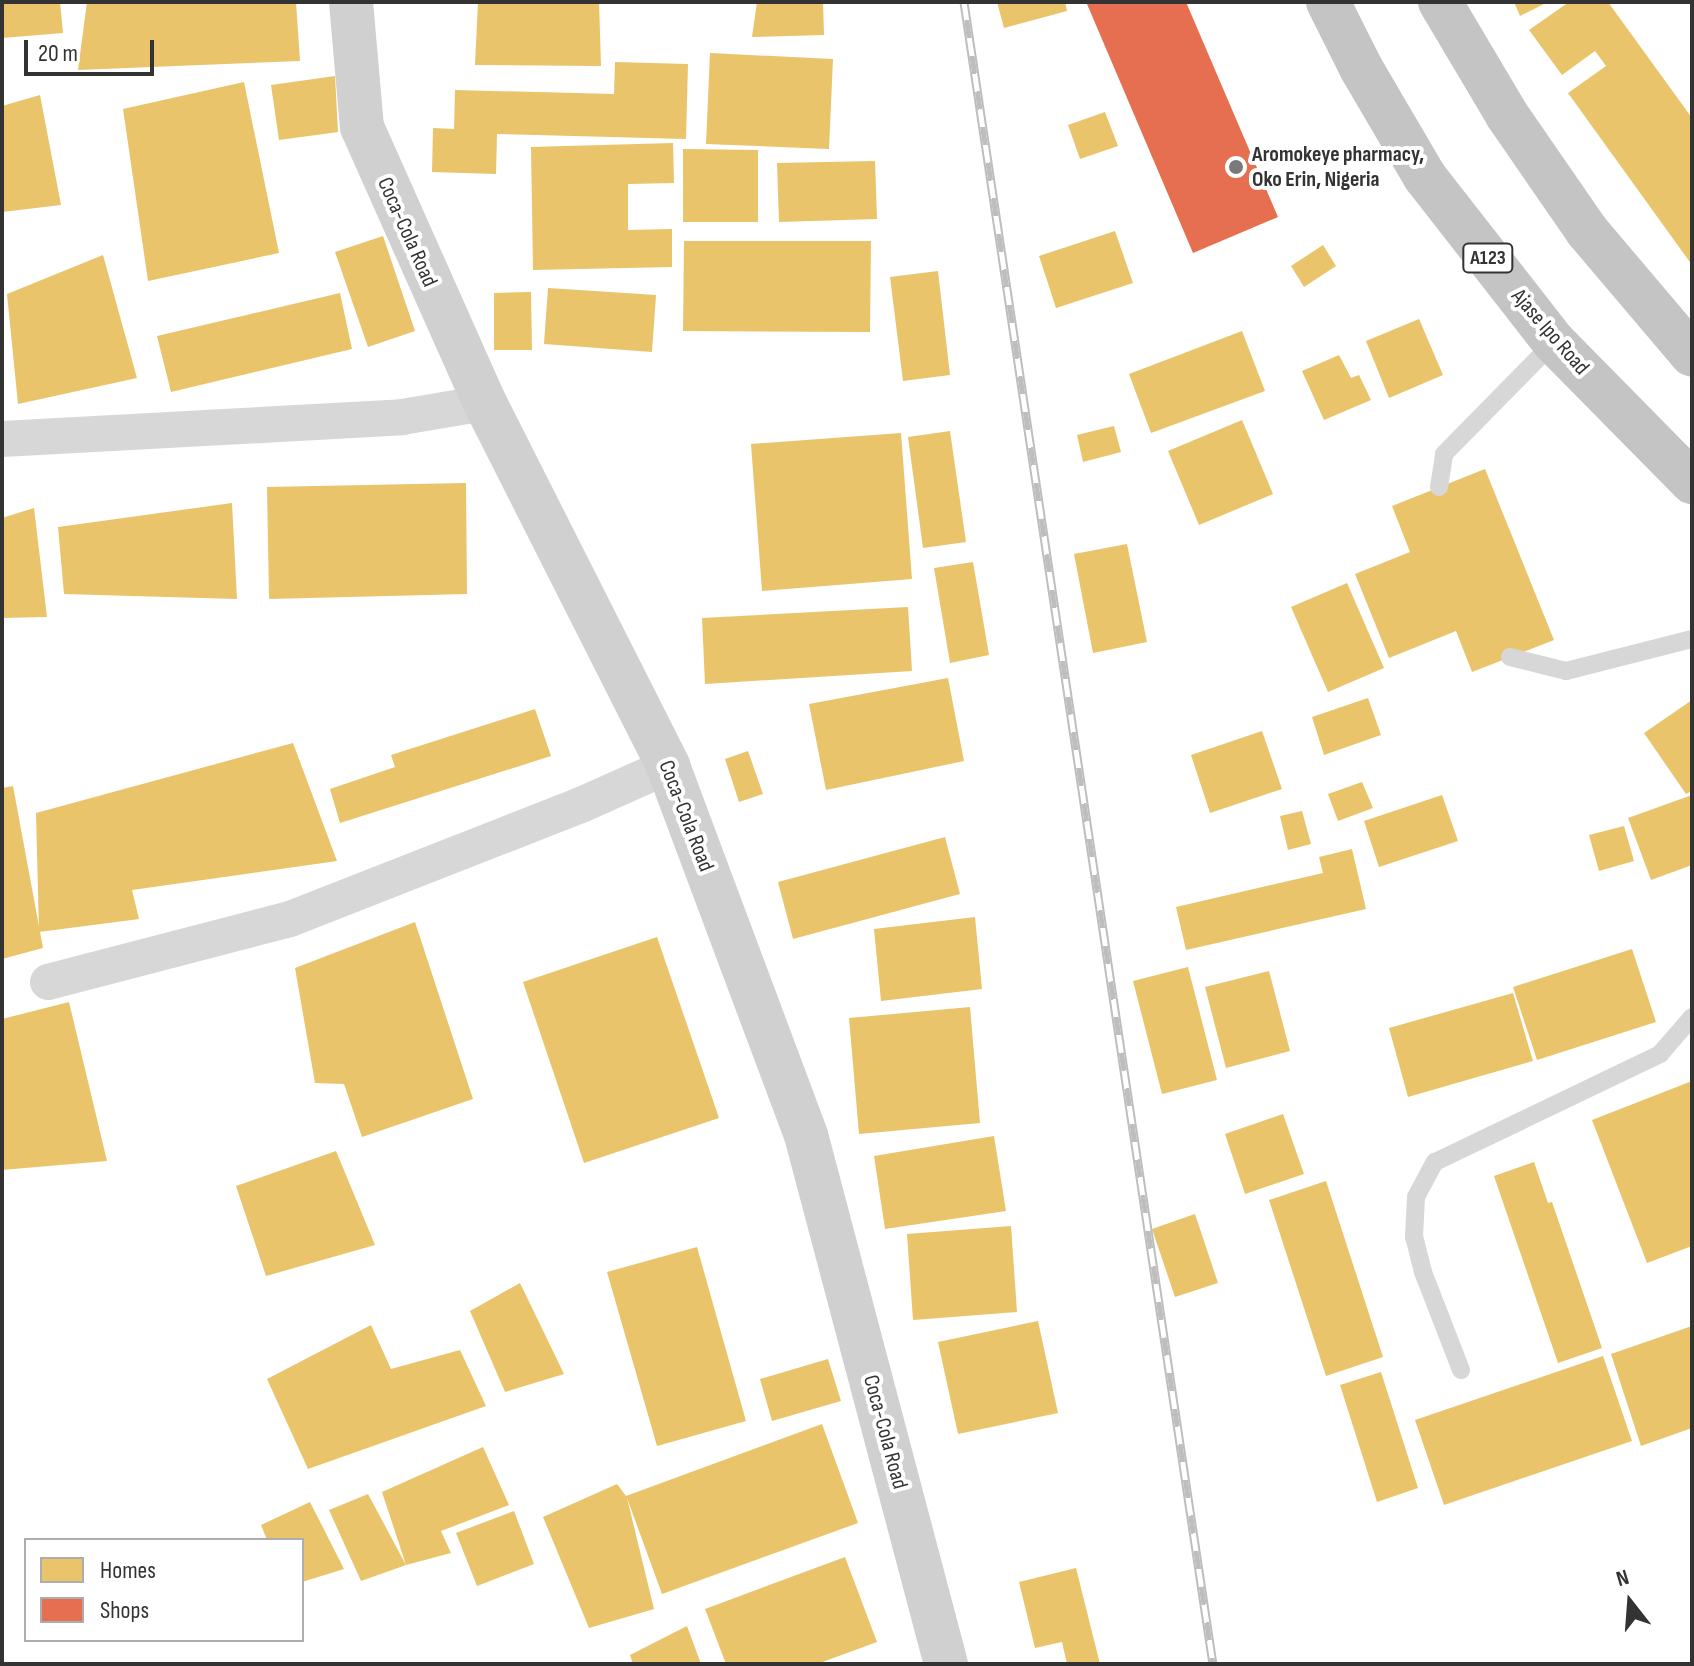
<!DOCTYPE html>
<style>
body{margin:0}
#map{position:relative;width:1694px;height:1666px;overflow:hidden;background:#fff;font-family:"Sofia Sans Condensed",sans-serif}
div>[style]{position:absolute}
.homes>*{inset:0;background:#e9c46a}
.shops>*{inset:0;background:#e76f51}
.lane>*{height:18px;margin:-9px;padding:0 9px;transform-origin:9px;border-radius:9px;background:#d7d7d7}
.street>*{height:36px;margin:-18px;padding:0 18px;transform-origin:18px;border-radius:18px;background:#d7d7d7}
.secondary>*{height:44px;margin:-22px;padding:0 22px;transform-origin:22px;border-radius:22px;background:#d0d0d0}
.highway>*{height:44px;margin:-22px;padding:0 22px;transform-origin:22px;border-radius:22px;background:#c4c4c4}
.rail>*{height:9px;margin-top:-4.5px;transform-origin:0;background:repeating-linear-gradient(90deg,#fff 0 18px,#bebebe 0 36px);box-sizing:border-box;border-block:2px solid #bebebe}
.dots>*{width:22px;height:22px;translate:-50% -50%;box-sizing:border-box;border:4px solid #fff;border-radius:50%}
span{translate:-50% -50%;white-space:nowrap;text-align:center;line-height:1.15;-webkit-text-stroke:8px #fff;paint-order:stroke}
.shield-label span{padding:2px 6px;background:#fff;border:2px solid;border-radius:6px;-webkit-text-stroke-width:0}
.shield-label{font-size:20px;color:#333;font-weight:700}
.poi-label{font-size:22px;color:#333;font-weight:700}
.left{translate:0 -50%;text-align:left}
.street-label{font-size:22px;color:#333}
.frame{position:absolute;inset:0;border:4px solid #333;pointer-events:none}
.legend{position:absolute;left:24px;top:1538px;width:280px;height:104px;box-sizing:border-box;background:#fff;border:2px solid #adadad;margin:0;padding:10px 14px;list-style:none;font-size:24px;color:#333}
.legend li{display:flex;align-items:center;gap:16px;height:40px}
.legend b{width:40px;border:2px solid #adadad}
.north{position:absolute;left:1590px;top:1562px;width:80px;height:80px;-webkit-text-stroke:6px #fff;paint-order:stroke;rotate:343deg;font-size:22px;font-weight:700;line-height:32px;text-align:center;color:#333}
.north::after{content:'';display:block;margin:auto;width:28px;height:36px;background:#333;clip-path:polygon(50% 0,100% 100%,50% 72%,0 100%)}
.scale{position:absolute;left:24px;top:40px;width:130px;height:36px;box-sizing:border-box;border:4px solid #333;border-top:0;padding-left:10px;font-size:24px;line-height:28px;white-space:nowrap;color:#333;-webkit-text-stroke:6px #fff;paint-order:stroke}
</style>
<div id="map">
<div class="homes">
<div style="clip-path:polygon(2px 2px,60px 2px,63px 33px,2px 38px)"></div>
<div style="clip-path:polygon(87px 2px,296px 2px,300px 61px,78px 70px)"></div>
<div style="clip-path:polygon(478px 2px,599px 2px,601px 66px,475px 65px)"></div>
<div style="clip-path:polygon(757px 2px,823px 2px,824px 35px,752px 37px)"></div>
<div style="clip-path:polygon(997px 2px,1065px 2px,1067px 11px,1004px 28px)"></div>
<div style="clip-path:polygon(1514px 2px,1548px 2px,1520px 16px)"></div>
<div style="clip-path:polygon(1569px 2px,1608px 2px,1692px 118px,1692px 265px,1568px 93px,1606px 66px,1595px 51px,1562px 75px,1529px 30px)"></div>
<div style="clip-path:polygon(710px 53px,833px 59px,829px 149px,706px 144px)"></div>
<div style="clip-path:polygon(615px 62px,688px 64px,686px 139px,497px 134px,496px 174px,432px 172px,433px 128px,454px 129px,455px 90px,614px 94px)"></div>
<div style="clip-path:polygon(335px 76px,338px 132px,279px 140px,271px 85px)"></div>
<div style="clip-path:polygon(244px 82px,279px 253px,148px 281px,123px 109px)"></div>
<div style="clip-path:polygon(40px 95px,61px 205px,2px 212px,2px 106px)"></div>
<div style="clip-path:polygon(1105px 112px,1118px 146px,1080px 159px,1068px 125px)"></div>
<div style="clip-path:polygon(673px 143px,674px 183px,628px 184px,628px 230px,672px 229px,672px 267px,533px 270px,531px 147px)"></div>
<div style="clip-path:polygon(683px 149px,758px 150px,758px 222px,683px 222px)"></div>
<div style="clip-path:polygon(875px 161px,877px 219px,779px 222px,777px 163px)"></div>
<div style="clip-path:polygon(1115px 231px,1133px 283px,1056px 308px,1039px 256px)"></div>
<div style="clip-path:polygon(383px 236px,415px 331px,368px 347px,335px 252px)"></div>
<div style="clip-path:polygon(684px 241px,871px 241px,870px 332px,683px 331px)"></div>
<div style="clip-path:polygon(1323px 245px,1336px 266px,1304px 287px,1291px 266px)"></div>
<div style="clip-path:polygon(103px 255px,137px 378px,18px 404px,7px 294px)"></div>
<div style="clip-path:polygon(938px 271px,950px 375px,903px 381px,890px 277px)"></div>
<div style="clip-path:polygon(548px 288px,656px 295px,652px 352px,544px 344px)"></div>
<div style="clip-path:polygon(531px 292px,532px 350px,494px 350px,494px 293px)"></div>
<div style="clip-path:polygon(340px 293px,352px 349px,171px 392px,157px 336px)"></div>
<div style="clip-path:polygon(1419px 319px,1443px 375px,1389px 398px,1366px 341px)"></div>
<div style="clip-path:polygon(1242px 331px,1265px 391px,1151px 433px,1129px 374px)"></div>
<div style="clip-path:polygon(1339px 355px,1351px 378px,1359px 375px,1371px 400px,1324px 420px,1302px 371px)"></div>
<div style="clip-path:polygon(1242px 420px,1273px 494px,1199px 525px,1168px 451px)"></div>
<div style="clip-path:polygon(1114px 426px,1121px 452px,1083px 462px,1077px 435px)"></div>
<div style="clip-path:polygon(950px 431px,966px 542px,923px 548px,908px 437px)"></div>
<div style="clip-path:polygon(901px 433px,912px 579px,762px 591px,751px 444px)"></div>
<div style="clip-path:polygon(1485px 469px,1554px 640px,1472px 672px,1456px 631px,1389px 658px,1355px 574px,1410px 552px,1392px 506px)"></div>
<div style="clip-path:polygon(466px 483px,467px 594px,269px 599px,267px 487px)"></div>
<div style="clip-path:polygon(232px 503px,237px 599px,64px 594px,58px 527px)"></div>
<div style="clip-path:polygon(34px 508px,47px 617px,2px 618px,2px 518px)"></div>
<div style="clip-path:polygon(1127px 544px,1147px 642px,1093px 653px,1074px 554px)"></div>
<div style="clip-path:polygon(973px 562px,989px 655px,950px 663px,934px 568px)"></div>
<div style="clip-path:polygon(1347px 583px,1384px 668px,1328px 692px,1291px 607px)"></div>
<div style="clip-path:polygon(908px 607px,912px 671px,705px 684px,702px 618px)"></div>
<div style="clip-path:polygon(948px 678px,964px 761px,826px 790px,809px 704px)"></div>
<div style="clip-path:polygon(1368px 698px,1381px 735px,1324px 755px,1312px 717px)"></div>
<div style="clip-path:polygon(1692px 700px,1692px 791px,1686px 794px,1644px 733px)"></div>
<div style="clip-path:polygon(535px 709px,551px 756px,340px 823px,330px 789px,395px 767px,391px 755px)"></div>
<div style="clip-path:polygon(1262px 731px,1282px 789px,1210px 813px,1191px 755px)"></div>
<div style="clip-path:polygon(293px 743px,337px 861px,132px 890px,139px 919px,39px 932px,36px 813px)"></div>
<div style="clip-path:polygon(748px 751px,763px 794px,739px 802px,725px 759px)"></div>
<div style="clip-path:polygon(1362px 782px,1373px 808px,1338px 821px,1328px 794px)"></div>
<div style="clip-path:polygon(13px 786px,43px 948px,2px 959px,2px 788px)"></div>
<div style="clip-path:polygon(1442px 795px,1458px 841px,1379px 867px,1364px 821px)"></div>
<div style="clip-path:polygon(1692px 795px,1692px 865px,1651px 880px,1628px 818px)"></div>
<div style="clip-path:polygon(1302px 811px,1311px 844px,1288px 850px,1280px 816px)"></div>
<div style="clip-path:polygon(1624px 826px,1634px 861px,1599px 871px,1589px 835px)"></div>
<div style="clip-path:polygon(945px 837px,960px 894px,793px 939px,778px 882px)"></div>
<div style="clip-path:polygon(1352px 849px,1366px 909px,1186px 950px,1176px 907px,1323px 873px,1319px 857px)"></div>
<div style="clip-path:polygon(975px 917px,982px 989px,881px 1001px,874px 929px)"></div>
<div style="clip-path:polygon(415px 922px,473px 1099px,362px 1137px,344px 1084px,315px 1083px,295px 968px)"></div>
<div style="clip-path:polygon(657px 937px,719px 1118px,584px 1163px,523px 982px)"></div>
<div style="clip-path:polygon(1632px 949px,1656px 1022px,1537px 1060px,1513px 987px)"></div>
<div style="clip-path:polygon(1188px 967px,1217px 1080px,1162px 1094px,1133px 981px)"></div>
<div style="clip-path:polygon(1269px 971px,1290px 1051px,1226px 1068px,1205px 987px)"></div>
<div style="clip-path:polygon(1513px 993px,1533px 1061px,1408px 1097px,1389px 1028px)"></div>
<div style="clip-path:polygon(69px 1002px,107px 1161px,2px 1170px,2px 1019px)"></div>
<div style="clip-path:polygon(970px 1007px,980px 1123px,859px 1134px,849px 1018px)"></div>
<div style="clip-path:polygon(1692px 1081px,1692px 1246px,1647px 1263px,1592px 1120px)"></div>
<div style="clip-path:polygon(1283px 1114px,1304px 1174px,1245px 1194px,1225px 1134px)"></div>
<div style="clip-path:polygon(994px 1136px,1006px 1211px,885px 1229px,874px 1156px)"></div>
<div style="clip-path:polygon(336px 1151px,375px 1245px,266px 1276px,236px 1186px)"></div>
<div style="clip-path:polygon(1534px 1162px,1548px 1203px,1552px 1202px,1602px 1348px,1558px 1363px,1494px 1176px)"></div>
<div style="clip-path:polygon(1326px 1181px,1383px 1357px,1326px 1376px,1269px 1200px)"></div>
<div style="clip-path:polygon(1195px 1214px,1218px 1283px,1175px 1297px,1152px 1229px)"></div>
<div style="clip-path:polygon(1011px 1226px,1017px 1312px,913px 1320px,907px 1234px)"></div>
<div style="clip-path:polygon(697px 1247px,746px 1421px,657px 1446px,607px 1272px)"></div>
<div style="clip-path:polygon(520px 1283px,564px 1374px,505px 1392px,470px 1311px)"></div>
<div style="clip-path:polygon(1038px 1321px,1058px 1413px,958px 1434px,938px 1342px)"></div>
<div style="clip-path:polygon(371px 1325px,391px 1369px,460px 1350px,486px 1406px,308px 1469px,267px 1379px)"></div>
<div style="clip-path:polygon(1692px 1326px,1692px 1428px,1641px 1446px,1611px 1354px)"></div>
<div style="clip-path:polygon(1603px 1356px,1632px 1441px,1444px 1505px,1415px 1420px)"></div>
<div style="clip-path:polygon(828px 1359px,841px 1401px,772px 1421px,760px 1379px)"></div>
<div style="clip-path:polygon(1381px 1372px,1418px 1488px,1377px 1502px,1340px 1385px)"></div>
<div style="clip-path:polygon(822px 1424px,858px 1523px,662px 1594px,627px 1498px,654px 1609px,589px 1628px,543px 1517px,617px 1484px,626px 1496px)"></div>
<div style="clip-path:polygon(483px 1447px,509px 1505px,441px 1531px,451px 1553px,406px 1565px,382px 1492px)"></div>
<div style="clip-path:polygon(368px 1494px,406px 1565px,361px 1581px,329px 1510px)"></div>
<div style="clip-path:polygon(310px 1502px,344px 1569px,302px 1582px,302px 1540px,267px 1540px,261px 1525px)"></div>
<div style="clip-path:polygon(514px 1511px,534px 1564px,477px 1586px,456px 1533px)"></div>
<div style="clip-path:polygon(845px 1557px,877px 1642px,817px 1664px,726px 1664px,705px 1609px)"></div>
<div style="clip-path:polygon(1076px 1568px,1100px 1664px,1067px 1664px,1062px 1642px,1035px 1648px,1019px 1582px)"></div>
<div style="clip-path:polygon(687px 1626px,701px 1664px,633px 1664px,630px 1655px)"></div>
</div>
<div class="shops">
<div style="clip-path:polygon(1091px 2px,1186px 2px,1278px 217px,1193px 253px,1087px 4px)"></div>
</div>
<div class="lane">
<div style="left:1439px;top:487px;width:33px;rotate:-81deg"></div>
<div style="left:1444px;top:454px;width:157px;rotate:-45.5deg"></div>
<div style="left:1510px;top:657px;width:58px;rotate:14deg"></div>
<div style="left:1566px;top:671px;width:130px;rotate:-14.3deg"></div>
<div style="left:1461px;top:1370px;width:105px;rotate:-111.2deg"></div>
<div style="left:1423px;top:1272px;width:36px;rotate:-104deg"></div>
<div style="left:1414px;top:1237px;width:40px;rotate:-87.1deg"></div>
<div style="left:1416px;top:1197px;width:40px;rotate:-62deg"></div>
<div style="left:1435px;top:1162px;width:250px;rotate:-25.6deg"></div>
<div style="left:1660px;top:1054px;width:49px;rotate:-49.1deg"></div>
</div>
<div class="street">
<div style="left:2px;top:439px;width:401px;rotate:-3.1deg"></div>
<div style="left:402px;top:417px;width:84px;rotate:-9.6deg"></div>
<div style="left:48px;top:982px;width:250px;rotate:-14.6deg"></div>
<div style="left:290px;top:919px;width:313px;rotate:-21.4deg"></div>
<div style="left:581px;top:805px;width:95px;rotate:-24.1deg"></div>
</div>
<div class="secondary">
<div style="left:351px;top:2px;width:125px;rotate:85deg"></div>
<div style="left:362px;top:127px;width:302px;rotate:66deg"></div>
<div style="left:485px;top:403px;width:407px;rotate:63.2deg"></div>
<div style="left:668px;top:766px;width:394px;rotate:69.5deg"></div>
<div style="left:806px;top:1135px;width:547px;rotate:75.18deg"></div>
</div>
<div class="highway">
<div style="left:1328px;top:2px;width:74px;rotate:63.4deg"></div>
<div style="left:1361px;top:68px;width:126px;rotate:59.6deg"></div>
<div style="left:1425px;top:177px;width:209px;rotate:52deg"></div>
<div style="left:1554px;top:342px;width:197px;rotate:45.4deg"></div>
<div style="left:1440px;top:2px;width:131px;rotate:59.3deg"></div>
<div style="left:1507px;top:115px;width:141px;rotate:55.4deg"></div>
<div style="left:1587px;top:231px;width:162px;rotate:49.7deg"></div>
</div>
<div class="rail">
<div style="left:964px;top:2px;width:1681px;rotate:81.48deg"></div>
</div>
<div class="dots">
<div style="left:1236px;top:167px;background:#7a7a7a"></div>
</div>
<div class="shield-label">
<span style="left:1488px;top:258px">A123</span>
</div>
<div class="poi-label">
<span class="left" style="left:1252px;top:167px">Aromokeye pharmacy,<br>Oko Erin, Nigeria</span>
</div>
<div class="street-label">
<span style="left:407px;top:232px;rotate:66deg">Coca-Cola Road</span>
<span style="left:1550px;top:332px;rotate:49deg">Ajase Ipo Road</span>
<span style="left:686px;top:816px;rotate:69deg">Coca-Cola Road</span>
<span style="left:885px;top:1432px;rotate:75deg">Coca-Cola Road</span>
</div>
<div class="frame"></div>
<ul class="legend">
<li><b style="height:22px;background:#e9c46a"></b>Homes</li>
<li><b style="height:22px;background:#e76f51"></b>Shops</li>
</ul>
<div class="north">N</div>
<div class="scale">20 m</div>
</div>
